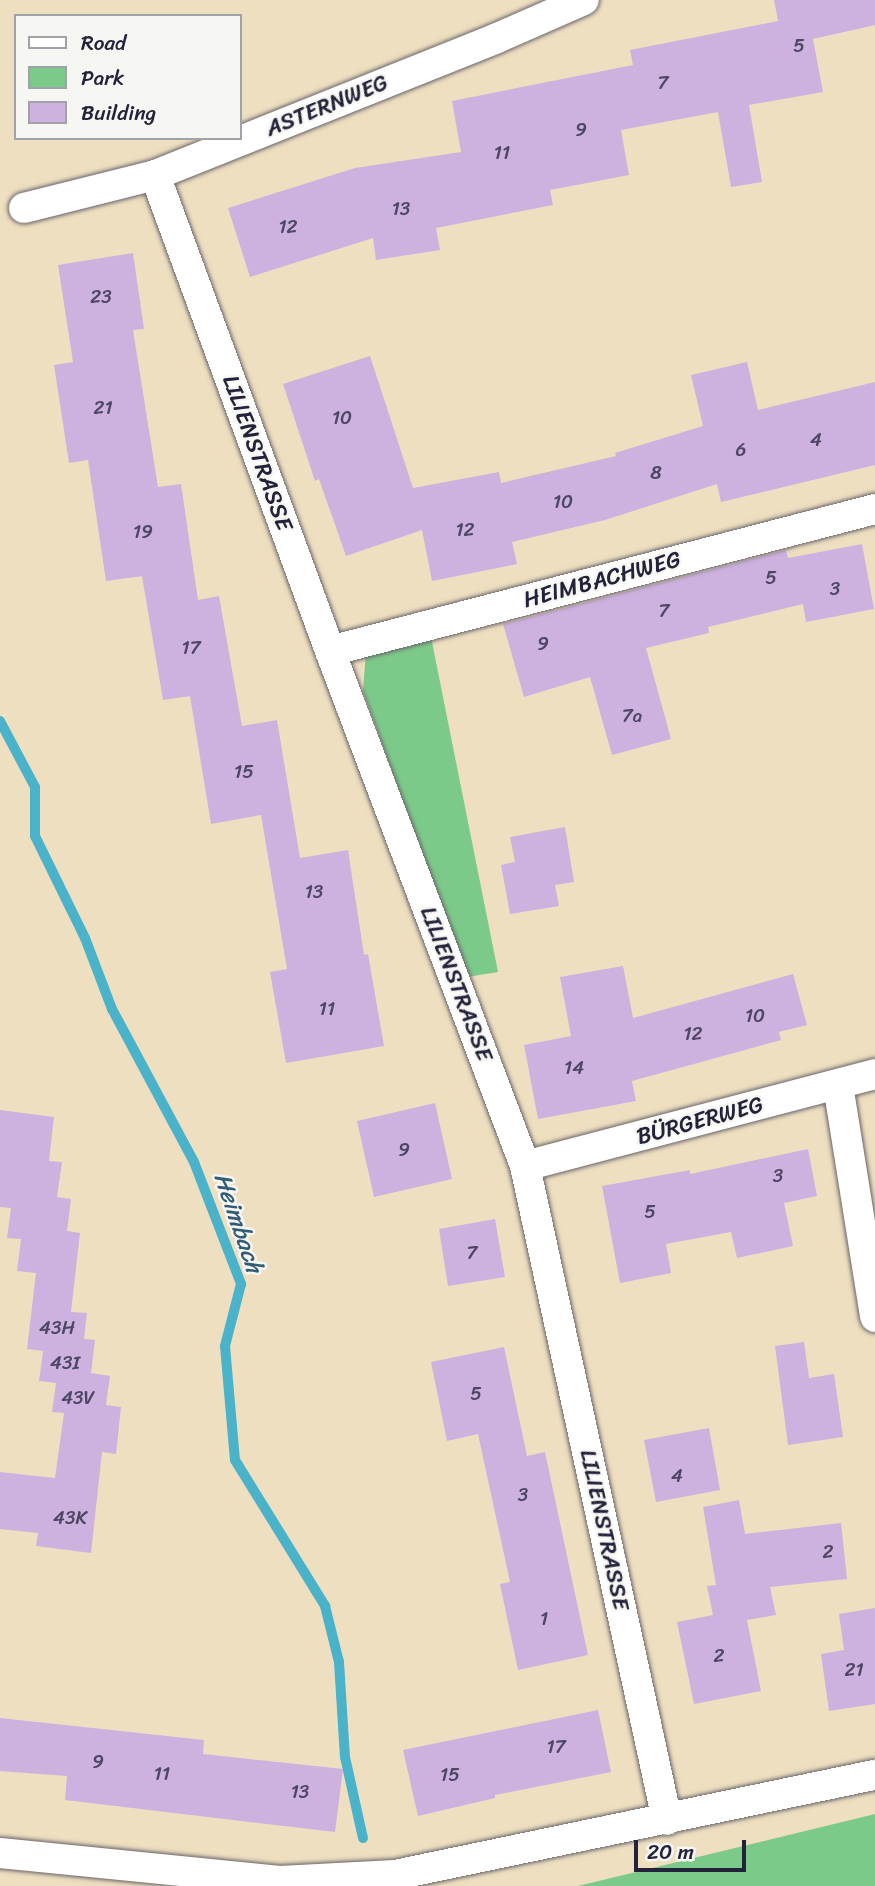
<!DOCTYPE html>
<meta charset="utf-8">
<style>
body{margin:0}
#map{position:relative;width:875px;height:1886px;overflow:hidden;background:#eedfc0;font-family:Sriracha,sans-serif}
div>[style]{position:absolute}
.green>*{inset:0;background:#7cca8a}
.stream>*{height:10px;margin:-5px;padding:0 5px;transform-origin:5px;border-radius:5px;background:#4bb3c9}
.building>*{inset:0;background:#cdb2df}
.roads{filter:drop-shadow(0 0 2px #69646a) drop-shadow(0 0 2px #69646a)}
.minor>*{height:30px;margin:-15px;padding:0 15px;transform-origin:15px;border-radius:15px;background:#fff}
span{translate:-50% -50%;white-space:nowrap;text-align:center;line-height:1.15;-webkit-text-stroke:5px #f6f6f2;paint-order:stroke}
.number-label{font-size:19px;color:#4d4664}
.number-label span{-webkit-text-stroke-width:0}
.street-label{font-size:23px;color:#22223b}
.water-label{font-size:24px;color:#325c74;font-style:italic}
.legend{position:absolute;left:14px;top:14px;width:228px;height:126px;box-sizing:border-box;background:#f6f6f2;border:2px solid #a1a1a9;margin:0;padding:9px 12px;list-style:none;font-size:21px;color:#22223b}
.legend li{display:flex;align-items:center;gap:14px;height:35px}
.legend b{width:35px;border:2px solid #a1a1a9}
.scale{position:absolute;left:634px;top:1840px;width:112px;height:32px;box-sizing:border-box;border:4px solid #22223b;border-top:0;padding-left:9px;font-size:21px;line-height:24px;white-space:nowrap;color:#22223b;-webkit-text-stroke:5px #f6f6f2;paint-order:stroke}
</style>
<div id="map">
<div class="green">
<div style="clip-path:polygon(430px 632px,498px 972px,467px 977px,363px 691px,366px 652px)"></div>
<div style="clip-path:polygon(875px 1814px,875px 1886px,578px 1886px)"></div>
</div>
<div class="stream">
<div style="left:0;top:721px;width:75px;rotate:62.1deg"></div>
<div style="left:35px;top:787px;width:49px;rotate:90deg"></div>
<div style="left:35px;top:836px;width:114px;rotate:63.9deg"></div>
<div style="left:85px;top:938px;width:76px;rotate:69.2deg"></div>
<div style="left:112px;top:1009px;width:174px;rotate:61.8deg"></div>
<div style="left:194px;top:1162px;width:131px;rotate:68.9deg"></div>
<div style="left:241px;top:1284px;width:64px;rotate:104.5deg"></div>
<div style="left:225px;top:1346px;width:114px;rotate:85deg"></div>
<div style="left:235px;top:1460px;width:172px;rotate:58.3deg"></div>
<div style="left:325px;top:1606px;width:58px;rotate:76deg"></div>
<div style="left:339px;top:1662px;width:95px;rotate:86.4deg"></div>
<div style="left:345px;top:1757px;width:83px;rotate:77.5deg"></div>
</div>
<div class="building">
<div style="clip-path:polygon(774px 0,875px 0,875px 25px,813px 39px,823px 92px,749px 105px,762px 182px,731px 187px,718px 112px,621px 130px,629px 175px,550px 190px,553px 205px,436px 228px,440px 250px,376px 260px,373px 238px,250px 277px,228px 208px,355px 168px,461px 152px,452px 101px,633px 65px,630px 50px,778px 21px)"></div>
<div style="clip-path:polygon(133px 253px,144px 329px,133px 330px,158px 487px,181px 484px,198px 600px,219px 596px,242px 726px,277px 720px,300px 858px,348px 850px,364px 955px,368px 954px,384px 1046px,286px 1063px,270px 972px,287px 969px,261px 815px,211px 824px,190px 696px,163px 700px,142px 576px,106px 581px,88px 460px,69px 463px,54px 365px,73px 362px,58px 265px)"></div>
<div style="clip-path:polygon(370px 356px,413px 488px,499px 472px,501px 483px,616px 456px,615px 453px,703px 426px,691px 375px,747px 362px,758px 410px,875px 382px,875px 465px,721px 502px,717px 484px,605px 520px,512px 542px,517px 564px,432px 581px,422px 530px,346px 556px,319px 479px,315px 481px,283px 384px)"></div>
<div style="clip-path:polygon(862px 544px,874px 609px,806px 622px,803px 604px,708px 627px,709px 633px,646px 648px,671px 739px,612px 755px,590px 677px,524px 697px,503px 624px,786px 550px,788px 558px)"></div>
<div style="clip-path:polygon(565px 827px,574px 882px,555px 885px,559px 906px,510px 914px,501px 865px,515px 862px,510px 837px)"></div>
<div style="clip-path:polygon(623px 966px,633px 1018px,793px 974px,807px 1025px,779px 1032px,781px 1040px,632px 1081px,636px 1101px,538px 1119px,524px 1045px,571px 1036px,560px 977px)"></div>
<div style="clip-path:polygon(435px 1103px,452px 1179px,374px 1197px,357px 1121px)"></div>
<div style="clip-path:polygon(0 1110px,54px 1117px,49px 1161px,62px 1162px,57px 1197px,71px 1199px,67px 1231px,80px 1233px,71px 1312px,87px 1313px,84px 1339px,95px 1340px,91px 1373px,110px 1376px,106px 1405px,121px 1407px,116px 1454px,102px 1452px,91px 1553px,36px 1546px,38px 1533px,0 1529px,0 1472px,55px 1478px,64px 1413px,52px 1412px,56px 1383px,39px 1381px,43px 1351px,27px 1349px,36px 1273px,17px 1271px,21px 1239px,7px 1238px,11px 1208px,0 1207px)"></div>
<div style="clip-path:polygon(808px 1149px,817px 1196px,784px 1203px,793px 1246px,737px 1258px,731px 1232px,666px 1244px,671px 1273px,620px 1283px,602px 1186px,690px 1170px,690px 1174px)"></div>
<div style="clip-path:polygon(495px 1219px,505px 1277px,448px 1286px,439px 1229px)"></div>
<div style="clip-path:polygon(804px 1342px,809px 1378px,834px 1374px,843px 1437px,788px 1445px,775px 1346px)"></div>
<div style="clip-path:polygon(504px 1347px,527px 1456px,545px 1452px,588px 1655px,518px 1670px,500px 1584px,510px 1582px,478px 1434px,447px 1441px,431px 1362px)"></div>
<div style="clip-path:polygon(709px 1428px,720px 1490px,656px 1502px,644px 1440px)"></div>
<div style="clip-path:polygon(739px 1500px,745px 1534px,841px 1523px,847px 1579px,770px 1587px,776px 1615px,747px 1620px,761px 1691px,694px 1704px,677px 1622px,713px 1615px,707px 1586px,716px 1585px,703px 1507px)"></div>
<div style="clip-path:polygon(875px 1608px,875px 1704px,829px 1711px,821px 1654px,844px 1650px,839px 1614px)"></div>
<div style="clip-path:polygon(598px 1710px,611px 1772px,495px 1795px,495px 1798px,418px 1816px,403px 1750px)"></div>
<div style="clip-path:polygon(0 1718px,204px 1740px,203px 1754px,343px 1769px,335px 1832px,65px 1800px,67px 1776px,0 1771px)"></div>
</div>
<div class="roads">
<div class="minor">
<div style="left:155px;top:175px;width:507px;rotate:69.81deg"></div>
<div style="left:330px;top:651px;width:551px;rotate:69.26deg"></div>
<div style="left:525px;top:1166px;width:669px;rotate:77.75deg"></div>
<div style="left:24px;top:208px;width:135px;rotate:-14.1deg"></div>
<div style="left:155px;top:175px;width:366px;rotate:-21.8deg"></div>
<div style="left:495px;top:39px;width:97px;rotate:-23.7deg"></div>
<div style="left:330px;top:651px;width:563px;rotate:-14.6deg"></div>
<div style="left:838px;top:1085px;width:235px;rotate:80.9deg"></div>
<div style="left:525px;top:1166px;width:362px;rotate:-14.7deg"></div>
<div style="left:0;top:1853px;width:281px;rotate:5.7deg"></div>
<div style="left:280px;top:1881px;width:115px;rotate:-3deg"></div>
<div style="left:395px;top:1875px;width:490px;rotate:-11.8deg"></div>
</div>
</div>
<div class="number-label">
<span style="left:799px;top:46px">5</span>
<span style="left:663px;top:83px">7</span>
<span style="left:581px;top:130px">9</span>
<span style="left:502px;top:153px">11</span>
<span style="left:401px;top:209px">13</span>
<span style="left:288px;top:227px">12</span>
<span style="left:101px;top:297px">23</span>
<span style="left:103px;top:408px">21</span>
<span style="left:342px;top:418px">10</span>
<span style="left:816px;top:440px">4</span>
<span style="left:741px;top:450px">6</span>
<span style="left:656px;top:473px">8</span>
<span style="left:563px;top:502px">10</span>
<span style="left:465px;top:530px">12</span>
<span style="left:143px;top:532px">19</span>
<span style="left:771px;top:578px">5</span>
<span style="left:835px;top:589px">3</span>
<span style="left:664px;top:611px">7</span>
<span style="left:543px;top:644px">9</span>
<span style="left:191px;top:648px">17</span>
<span style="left:632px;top:716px">7a</span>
<span style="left:244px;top:772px">15</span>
<span style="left:314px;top:892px">13</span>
<span style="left:327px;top:1009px">11</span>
<span style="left:755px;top:1016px">10</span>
<span style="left:693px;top:1034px">12</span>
<span style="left:574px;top:1068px">14</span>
<span style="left:404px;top:1150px">9</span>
<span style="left:778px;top:1176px">3</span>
<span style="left:650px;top:1212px">5</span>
<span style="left:472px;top:1253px">7</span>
<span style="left:57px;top:1328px">43H</span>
<span style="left:65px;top:1363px">43I</span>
<span style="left:476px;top:1394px">5</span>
<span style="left:78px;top:1398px">43V</span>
<span style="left:677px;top:1476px">4</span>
<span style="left:523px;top:1495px">3</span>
<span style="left:70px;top:1518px">43K</span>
<span style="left:828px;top:1552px">2</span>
<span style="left:544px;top:1619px">1</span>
<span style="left:719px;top:1656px">2</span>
<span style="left:854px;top:1670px">21</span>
<span style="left:556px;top:1747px">17</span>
<span style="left:98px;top:1762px">9</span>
<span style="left:162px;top:1774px">11</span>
<span style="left:450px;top:1775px">15</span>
<span style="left:300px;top:1792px">13</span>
</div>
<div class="street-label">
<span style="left:327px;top:106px;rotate:-22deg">ASTERNWEG</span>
<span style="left:257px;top:453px;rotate:70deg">LILIENSTRASSE</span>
<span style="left:602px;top:580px;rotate:-15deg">HEIMBACHWEG</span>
<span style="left:456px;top:984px;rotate:69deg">LILIENSTRASSE</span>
<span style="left:700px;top:1121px;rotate:-15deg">BÜRGERWEG</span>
<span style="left:604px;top:1530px;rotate:78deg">LILIENSTRASSE</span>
</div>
<div class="water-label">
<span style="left:238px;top:1223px;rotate:71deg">Heimbach</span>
</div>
<ul class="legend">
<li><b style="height:9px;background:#fff"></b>Road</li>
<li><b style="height:19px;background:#7cca8a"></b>Park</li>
<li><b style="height:19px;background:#cdb2df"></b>Building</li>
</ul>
<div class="scale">20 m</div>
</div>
